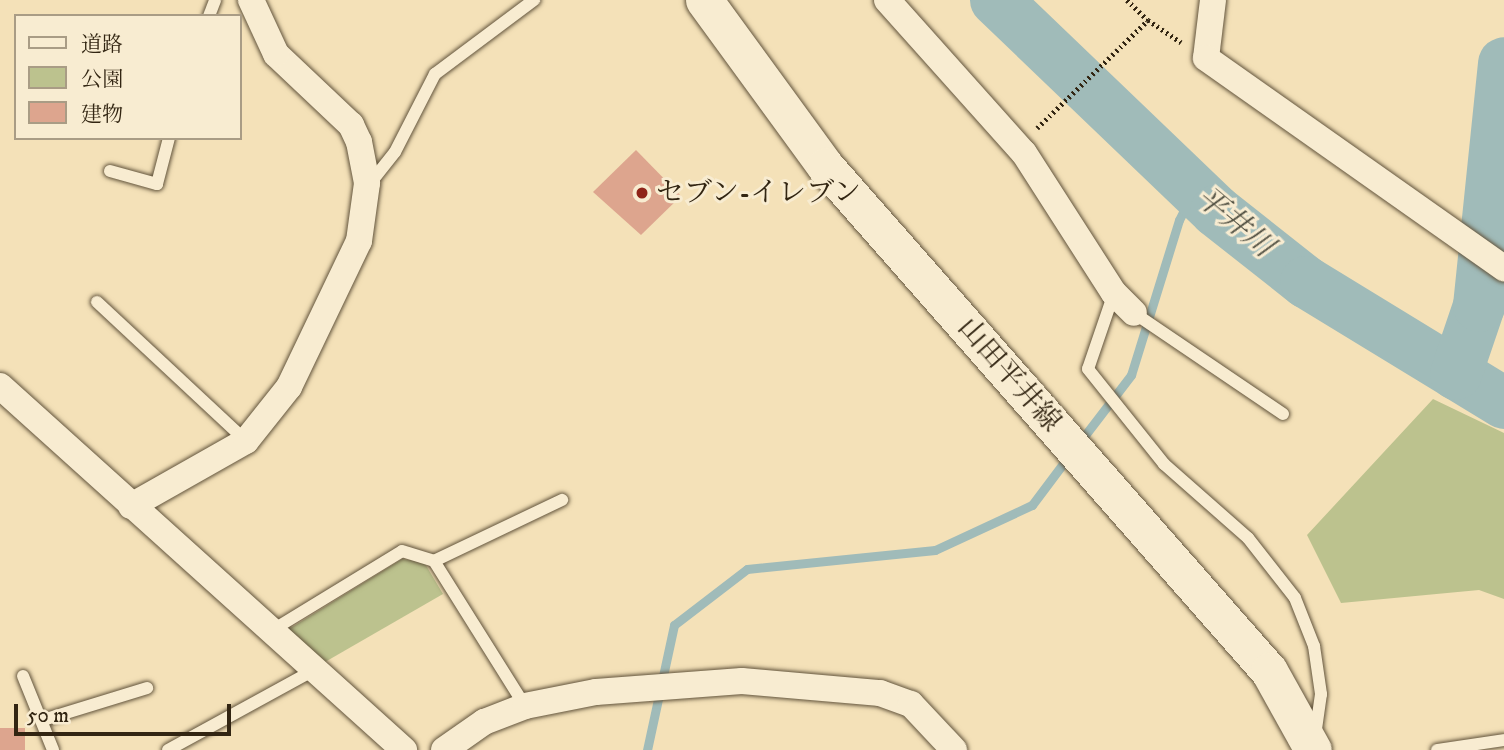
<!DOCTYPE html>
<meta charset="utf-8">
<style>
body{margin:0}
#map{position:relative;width:1504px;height:750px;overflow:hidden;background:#f4e1b8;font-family:"IM FELL DW Pica","Noto Serif JP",serif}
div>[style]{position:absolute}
.green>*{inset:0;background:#bcc28e}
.stream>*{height:9px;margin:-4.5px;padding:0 4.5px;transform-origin:4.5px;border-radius:4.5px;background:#a0bbb9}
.river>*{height:52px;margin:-26px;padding:0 26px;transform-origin:26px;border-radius:26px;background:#a0bbb9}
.building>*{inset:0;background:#dda58e}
.path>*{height:4.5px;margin-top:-2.25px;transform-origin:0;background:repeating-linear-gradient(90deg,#322512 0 2px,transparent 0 5.5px)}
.roads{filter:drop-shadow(0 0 2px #62543c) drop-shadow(0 0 2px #62543c)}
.lane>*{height:12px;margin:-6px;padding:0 6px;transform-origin:6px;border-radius:6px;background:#f8ecd1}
.street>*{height:26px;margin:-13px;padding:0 13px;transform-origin:13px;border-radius:13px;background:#f8ecd1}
.secondary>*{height:37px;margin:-18.5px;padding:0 18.5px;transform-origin:18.5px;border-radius:18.5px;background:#f8ecd1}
.dots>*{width:19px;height:19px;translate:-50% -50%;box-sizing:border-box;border:4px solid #f8ecd1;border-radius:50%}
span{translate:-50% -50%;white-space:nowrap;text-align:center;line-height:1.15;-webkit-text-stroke:6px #f8ecd1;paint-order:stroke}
.poi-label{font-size:28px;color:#322512}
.left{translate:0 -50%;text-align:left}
.street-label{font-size:28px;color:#322512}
.water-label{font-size:30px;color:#535244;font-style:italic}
.legend{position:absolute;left:14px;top:14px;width:228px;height:126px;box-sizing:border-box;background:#f8ecd1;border:2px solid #a99c85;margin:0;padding:9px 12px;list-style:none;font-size:21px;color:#322512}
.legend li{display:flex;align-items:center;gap:14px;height:35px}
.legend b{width:35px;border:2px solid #a99c85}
.scale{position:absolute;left:14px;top:704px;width:217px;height:32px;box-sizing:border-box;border:4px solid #322512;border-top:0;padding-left:9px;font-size:21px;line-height:24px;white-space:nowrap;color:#322512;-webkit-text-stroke:5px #f8ecd1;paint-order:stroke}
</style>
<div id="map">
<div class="green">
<div style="clip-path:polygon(1433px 399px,1504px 433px,1504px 599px,1479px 590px,1341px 603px,1307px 535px)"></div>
<div style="clip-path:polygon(402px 559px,424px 562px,443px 594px,325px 662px,289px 629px)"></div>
</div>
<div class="stream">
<div style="left:1079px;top:443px;width:86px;rotate:-52.6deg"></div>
<div style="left:1131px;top:375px;width:162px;rotate:-72.8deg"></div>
<div style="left:1179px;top:220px;width:33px;rotate:-63deg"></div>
<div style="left:647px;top:750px;width:128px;rotate:-77.8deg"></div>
<div style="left:674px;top:625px;width:92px;rotate:-37.5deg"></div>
<div style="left:747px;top:569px;width:189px;rotate:-5.8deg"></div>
<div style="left:935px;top:550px;width:107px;rotate:-24.9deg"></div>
<div style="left:1032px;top:505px;width:60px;rotate:-53.1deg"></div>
</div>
<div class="river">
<div style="left:996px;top:0;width:305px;rotate:43.8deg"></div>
<div style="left:1216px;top:211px;width:115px;rotate:38.3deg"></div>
<div style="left:1306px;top:282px;width:232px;rotate:31.4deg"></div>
<div style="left:1456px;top:374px;width:72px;rotate:-71.3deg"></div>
<div style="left:1479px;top:306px;width:244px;rotate:-84.1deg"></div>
</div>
<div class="building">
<div style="clip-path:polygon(636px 150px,681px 196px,641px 235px,593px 192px)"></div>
<div style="clip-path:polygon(0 728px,25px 728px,25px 750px,0 750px)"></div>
</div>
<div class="path">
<div style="left:1127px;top:0;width:29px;rotate:44deg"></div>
<div style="left:1037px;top:128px;width:155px;rotate:-44.2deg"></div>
<div style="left:1148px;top:20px;width:40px;rotate:34deg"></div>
</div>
<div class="roads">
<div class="lane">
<div style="left:209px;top:16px;width:17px;rotate:-69deg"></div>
<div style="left:110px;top:171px;width:49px;rotate:15.5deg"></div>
<div style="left:157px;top:184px;width:48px;rotate:-75.4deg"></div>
<div style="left:368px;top:186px;width:43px;rotate:-51.5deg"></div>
<div style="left:395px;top:152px;width:88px;rotate:-62.9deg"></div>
<div style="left:435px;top:74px;width:124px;rotate:-36.8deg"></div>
<div style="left:1114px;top:293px;width:80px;rotate:108.9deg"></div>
<div style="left:1088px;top:369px;width:122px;rotate:51.3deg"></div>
<div style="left:1164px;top:464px;width:112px;rotate:41.4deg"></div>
<div style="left:1248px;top:538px;width:76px;rotate:51.9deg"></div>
<div style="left:1295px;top:598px;width:52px;rotate:68.4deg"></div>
<div style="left:1314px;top:646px;width:49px;rotate:81.7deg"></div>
<div style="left:1321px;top:694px;width:42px;rotate:98.1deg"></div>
<div style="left:97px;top:302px;width:204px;rotate:43deg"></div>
<div style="left:1134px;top:313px;width:180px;rotate:34.1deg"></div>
<div style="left:271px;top:631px;width:153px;rotate:-31.4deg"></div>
<div style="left:402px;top:551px;width:34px;rotate:17deg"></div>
<div style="left:23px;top:676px;width:80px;rotate:67.9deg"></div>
<div style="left:525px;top:706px;width:171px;rotate:-122.1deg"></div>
<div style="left:434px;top:561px;width:142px;rotate:-25.5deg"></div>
<div style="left:43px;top:720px;width:109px;rotate:-17.1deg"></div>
<div style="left:168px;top:750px;width:166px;rotate:-28.7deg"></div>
<div style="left:1437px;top:750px;width:68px;rotate:-8.5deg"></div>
</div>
<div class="street">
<div style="left:887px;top:0;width:205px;rotate:48.2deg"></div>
<div style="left:1024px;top:153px;width:166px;rotate:57.3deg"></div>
<div style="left:1114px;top:293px;width:28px;rotate:45deg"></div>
<div style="left:1213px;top:0;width:58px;rotate:96.9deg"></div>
<div style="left:1206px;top:58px;width:365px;rotate:35.2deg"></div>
<div style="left:0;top:386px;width:544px;rotate:42.02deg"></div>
<div style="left:131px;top:506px;width:132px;rotate:-29.5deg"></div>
<div style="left:246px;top:441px;width:69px;rotate:-51.5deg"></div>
<div style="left:289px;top:387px;width:162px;rotate:-64.4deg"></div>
<div style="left:359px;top:241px;width:59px;rotate:-82.1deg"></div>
<div style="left:367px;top:183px;width:42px;rotate:-101deg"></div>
<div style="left:359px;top:142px;width:19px;rotate:-115deg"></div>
<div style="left:351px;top:125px;width:103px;rotate:-136.6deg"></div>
<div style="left:276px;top:54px;width:60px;rotate:-114.8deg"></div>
<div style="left:444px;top:750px;width:49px;rotate:-35deg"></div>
<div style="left:484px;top:722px;width:44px;rotate:-21.3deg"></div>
<div style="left:525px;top:706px;width:72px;rotate:-11.2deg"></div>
<div style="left:596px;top:692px;width:146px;rotate:-4.3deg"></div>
<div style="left:742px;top:681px;width:139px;rotate:5deg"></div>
<div style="left:880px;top:693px;width:33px;rotate:20deg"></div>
<div style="left:911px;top:704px;width:63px;rotate:46.9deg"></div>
</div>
<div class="secondary">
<div style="left:704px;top:0;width:205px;rotate:53.9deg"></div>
<div style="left:825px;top:166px;width:672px;rotate:48.68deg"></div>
<div style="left:1269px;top:671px;width:90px;rotate:60.9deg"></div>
</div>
</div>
<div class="dots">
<div style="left:642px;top:193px;background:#8f2418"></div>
</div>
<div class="poi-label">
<span class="left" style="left:656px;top:193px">セブン-イレブン</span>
</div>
<div class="street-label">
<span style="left:1009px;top:375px;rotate:49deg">山田平井線</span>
</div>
<div class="water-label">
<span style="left:1234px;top:223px;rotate:40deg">平井川</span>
</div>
<ul class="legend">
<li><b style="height:9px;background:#f8ecd1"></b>道路</li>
<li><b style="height:19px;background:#bcc28e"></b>公園</li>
<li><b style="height:19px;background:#dda58e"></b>建物</li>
</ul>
<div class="scale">50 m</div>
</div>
